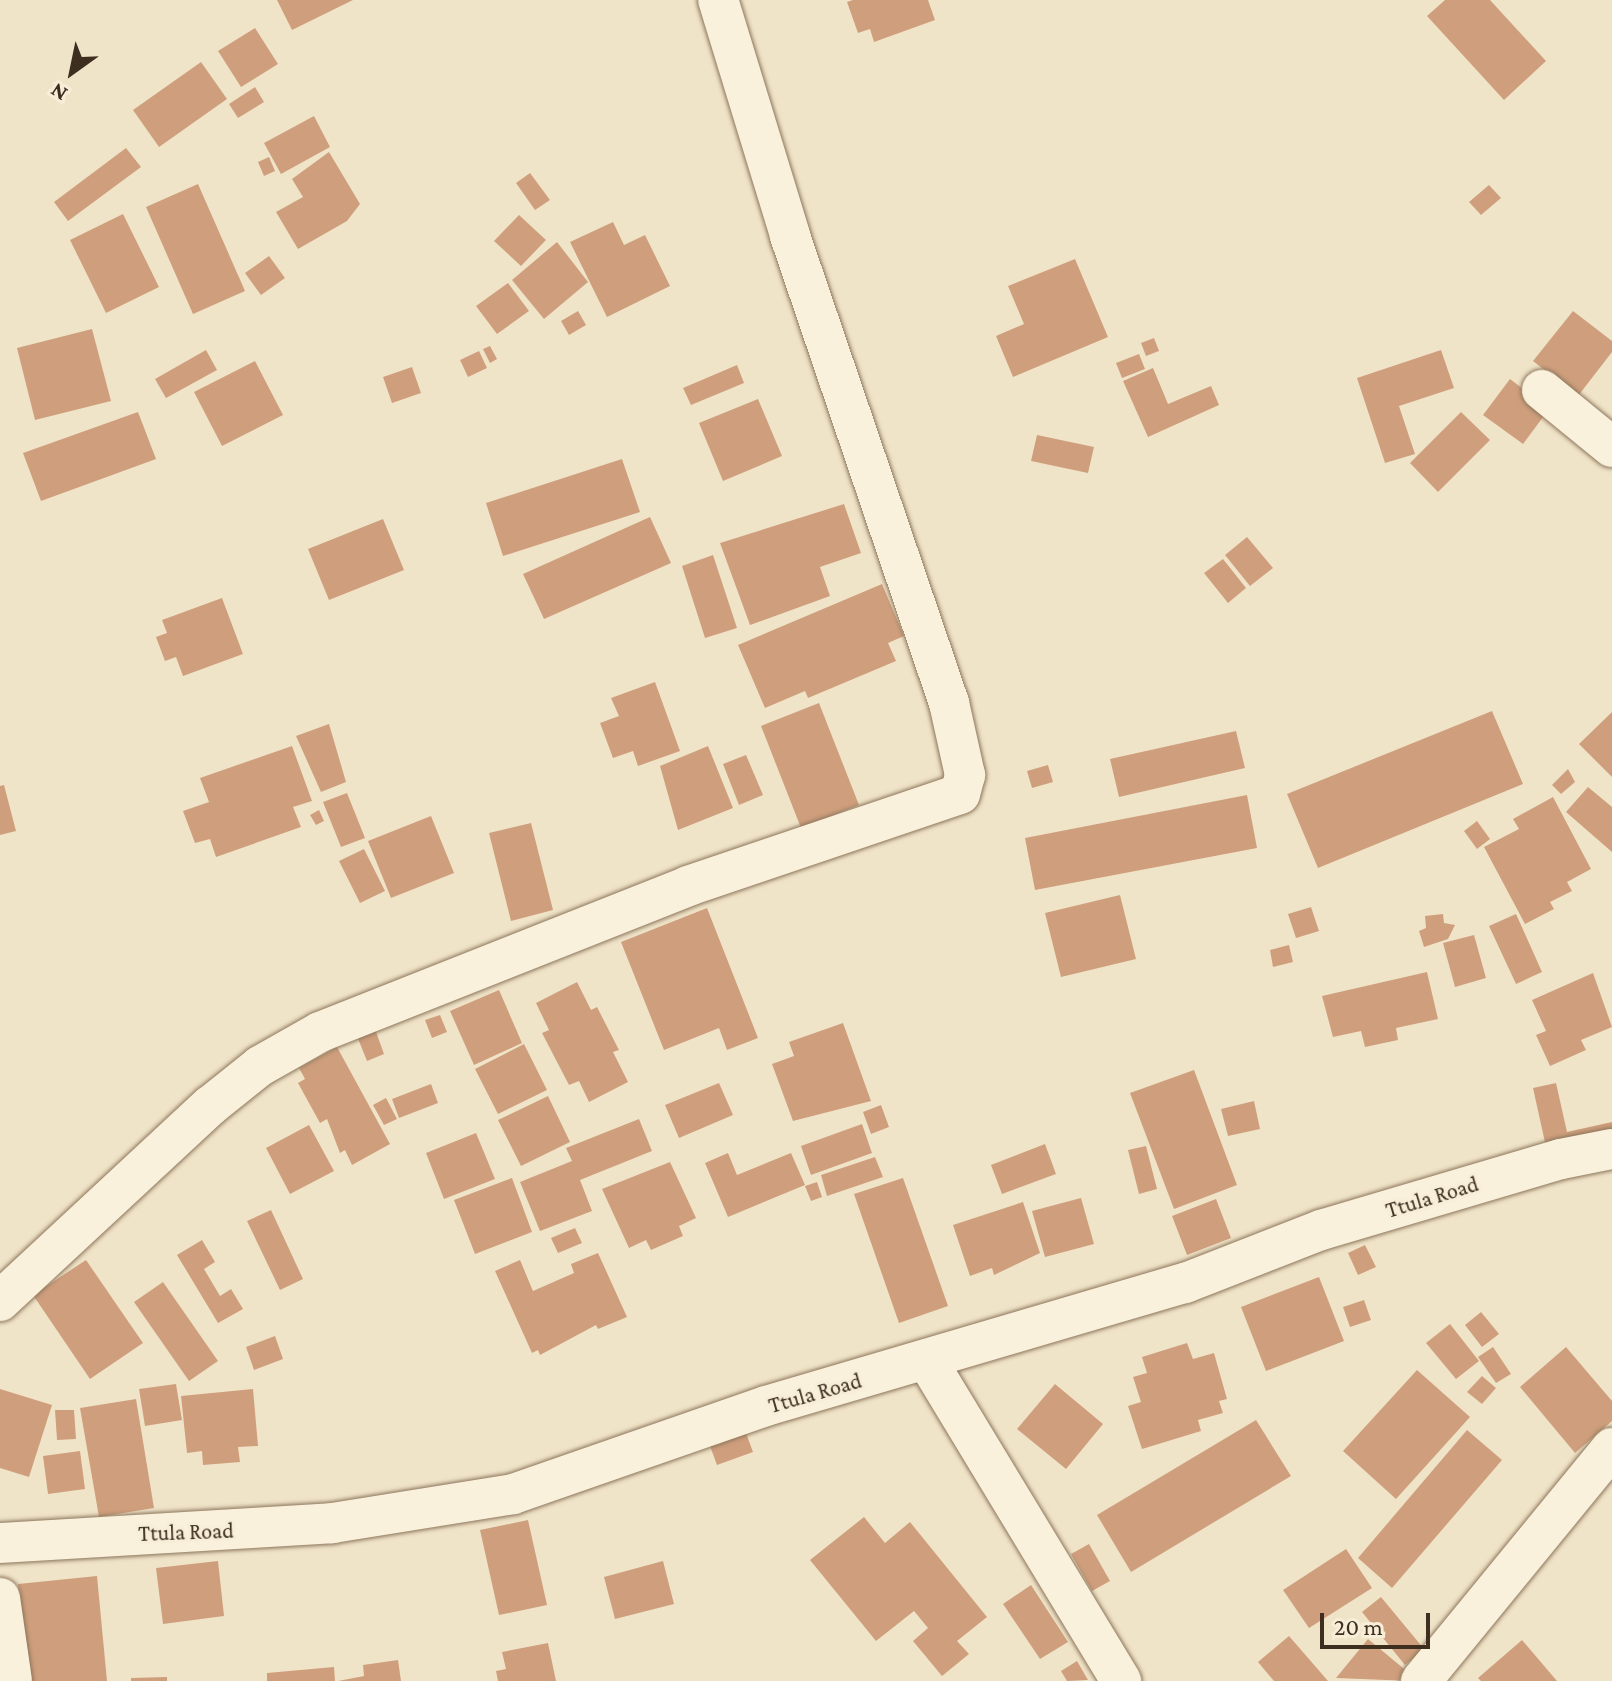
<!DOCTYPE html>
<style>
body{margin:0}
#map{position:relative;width:1612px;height:1681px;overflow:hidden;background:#f0e4c8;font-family:"Crimson Pro",serif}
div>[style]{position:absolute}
.building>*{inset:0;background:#cf9f7d}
.roads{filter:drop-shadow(0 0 2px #8d765c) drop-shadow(0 0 2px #8d765c)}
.street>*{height:40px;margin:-20px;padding:0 20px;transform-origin:20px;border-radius:20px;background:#faf1dc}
span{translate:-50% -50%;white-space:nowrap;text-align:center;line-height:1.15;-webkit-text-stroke:6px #f7eed8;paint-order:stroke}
.street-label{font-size:22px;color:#3d2e20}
.north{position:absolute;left:32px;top:32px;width:80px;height:80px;-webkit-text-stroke:6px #f7eed8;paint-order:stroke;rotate:213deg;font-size:22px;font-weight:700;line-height:32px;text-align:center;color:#3d2e20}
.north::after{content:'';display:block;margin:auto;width:28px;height:36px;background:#3d2e20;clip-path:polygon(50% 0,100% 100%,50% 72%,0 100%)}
.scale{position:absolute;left:1320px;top:1613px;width:110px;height:36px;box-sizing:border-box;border:4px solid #3d2e20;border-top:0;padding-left:10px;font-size:24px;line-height:28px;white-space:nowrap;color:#3d2e20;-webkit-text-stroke:6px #f7eed8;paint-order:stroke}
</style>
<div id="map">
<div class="building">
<div style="clip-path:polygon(277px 0,353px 0,292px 30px)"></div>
<div style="clip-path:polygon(853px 0,928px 0,935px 20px,874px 42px,870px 29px,858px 33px,847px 2px)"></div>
<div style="clip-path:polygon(1445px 0,1490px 0,1546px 61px,1504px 100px,1427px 16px)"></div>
<div style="clip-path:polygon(255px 28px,278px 64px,241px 87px,218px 51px)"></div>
<div style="clip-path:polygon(201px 62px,227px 99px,159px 147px,133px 110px)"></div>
<div style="clip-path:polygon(255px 87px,264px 102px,238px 118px,229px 104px)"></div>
<div style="clip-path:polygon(314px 116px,330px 147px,281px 174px,264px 143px)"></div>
<div style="clip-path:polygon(126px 148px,141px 167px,68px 221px,54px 202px)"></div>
<div style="clip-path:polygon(329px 152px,360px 204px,347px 221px,298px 249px,276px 212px,303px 197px,292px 179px)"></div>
<div style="clip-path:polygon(269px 157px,275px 171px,264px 176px,258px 162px)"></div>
<div style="clip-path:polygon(530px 173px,550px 200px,535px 210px,516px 183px)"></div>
<div style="clip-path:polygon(198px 184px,245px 291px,193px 314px,146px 207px)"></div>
<div style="clip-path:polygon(1489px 185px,1501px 198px,1481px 215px,1469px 202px)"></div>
<div style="clip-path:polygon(123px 214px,159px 287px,106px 313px,70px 240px)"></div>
<div style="clip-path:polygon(519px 215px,546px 240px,521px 266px,494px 241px)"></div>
<div style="clip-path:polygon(613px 222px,624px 245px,645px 235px,670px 286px,607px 317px,570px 242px)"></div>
<div style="clip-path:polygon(557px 242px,588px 282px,544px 319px,512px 280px)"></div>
<div style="clip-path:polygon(269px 256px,285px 278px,261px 295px,245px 273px)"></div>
<div style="clip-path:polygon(1075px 259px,1108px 337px,1013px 377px,996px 336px,1024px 324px,1008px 286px)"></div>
<div style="clip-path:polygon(508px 283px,529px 311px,497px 334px,476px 306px)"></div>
<div style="clip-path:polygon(578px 311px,586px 325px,569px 335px,561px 321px)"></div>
<div style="clip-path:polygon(1573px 311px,1612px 341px,1612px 352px,1578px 396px,1533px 361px)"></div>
<div style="clip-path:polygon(92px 329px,111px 401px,35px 420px,17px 348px)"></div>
<div style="clip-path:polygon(1154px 338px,1159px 351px,1146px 356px,1141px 343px)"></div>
<div style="clip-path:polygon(490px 346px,497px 359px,490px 363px,483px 349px)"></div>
<div style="clip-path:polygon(206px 350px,217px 370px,166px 398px,155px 379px)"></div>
<div style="clip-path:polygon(1441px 350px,1454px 388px,1399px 406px,1415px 454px,1385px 463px,1357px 378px)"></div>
<div style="clip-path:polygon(479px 351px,487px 368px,468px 377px,460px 360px)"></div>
<div style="clip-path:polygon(1139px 354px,1145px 369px,1122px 378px,1116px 363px)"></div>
<div style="clip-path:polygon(255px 361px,283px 415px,222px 446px,194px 392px)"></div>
<div style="clip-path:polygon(737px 365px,744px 383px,691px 405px,683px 388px)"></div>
<div style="clip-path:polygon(412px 367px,421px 393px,392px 403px,383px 377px)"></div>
<div style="clip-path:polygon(1153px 368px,1168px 404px,1211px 386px,1219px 405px,1148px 437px,1123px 381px)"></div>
<div style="clip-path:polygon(1510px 379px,1549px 409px,1523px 444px,1483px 415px)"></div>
<div style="clip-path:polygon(758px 399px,782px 456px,723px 481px,699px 423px)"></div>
<div style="clip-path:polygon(138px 412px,156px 459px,41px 501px,23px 453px)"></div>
<div style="clip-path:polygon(1461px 412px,1490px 440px,1438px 492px,1410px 463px)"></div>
<div style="clip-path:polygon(1037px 435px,1094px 447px,1088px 473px,1031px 461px)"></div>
<div style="clip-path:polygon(622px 459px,640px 512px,503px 556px,486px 503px)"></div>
<div style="clip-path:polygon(844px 504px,861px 553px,820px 567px,830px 596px,750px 625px,720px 543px)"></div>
<div style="clip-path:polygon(650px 517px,671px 563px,544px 619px,523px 574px)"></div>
<div style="clip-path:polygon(383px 519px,404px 570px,329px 600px,308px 549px)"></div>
<div style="clip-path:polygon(1247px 537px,1273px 568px,1250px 586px,1225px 555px)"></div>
<div style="clip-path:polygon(713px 555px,737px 628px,705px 638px,682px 566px)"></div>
<div style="clip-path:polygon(1223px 559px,1246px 588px,1228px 603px,1204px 573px)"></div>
<div style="clip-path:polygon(882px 584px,904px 636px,888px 643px,896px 661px,808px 698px,805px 691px,765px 708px,738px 645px)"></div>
<div style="clip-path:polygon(222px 598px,243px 654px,183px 676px,176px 657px,165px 661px,156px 637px,167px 633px,162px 620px)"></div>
<div style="clip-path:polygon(655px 682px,680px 751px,638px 766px,633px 751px,613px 758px,600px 723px,619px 716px,611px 698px)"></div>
<div style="clip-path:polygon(819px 703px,859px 805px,801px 828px,761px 726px)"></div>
<div style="clip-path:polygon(1492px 711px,1523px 784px,1318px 868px,1287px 794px)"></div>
<div style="clip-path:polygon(1612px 712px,1612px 777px,1579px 744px)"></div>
<div style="clip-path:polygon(329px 724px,346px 782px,321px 792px,296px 736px)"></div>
<div style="clip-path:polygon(1236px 731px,1245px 768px,1119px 797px,1110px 759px)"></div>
<div style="clip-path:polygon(292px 746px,312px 801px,293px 807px,301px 827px,216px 857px,210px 839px,195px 843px,183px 811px,209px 802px,200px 778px)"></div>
<div style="clip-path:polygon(708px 746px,733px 808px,678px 830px,660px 766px)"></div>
<div style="clip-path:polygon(746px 755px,763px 795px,739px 805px,723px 764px)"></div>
<div style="clip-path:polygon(1048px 765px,1053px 782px,1032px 788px,1027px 771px)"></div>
<div style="clip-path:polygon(1568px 769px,1575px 782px,1561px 794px,1552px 785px)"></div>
<div style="clip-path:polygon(4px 785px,16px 831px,0 835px,0 786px)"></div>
<div style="clip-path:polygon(1588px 787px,1612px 807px,1612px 852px,1566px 812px)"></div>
<div style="clip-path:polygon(347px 793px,365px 838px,341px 847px,323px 802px)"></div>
<div style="clip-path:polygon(1247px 795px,1257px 848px,1035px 890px,1025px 838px)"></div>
<div style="clip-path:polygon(1553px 797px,1591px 869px,1567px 882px,1572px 891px,1550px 902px,1554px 909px,1525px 924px,1484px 847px,1519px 829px,1513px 819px)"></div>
<div style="clip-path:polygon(319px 810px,324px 821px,316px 825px,310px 815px)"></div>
<div style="clip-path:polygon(431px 816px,454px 873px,391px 898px,368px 841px)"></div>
<div style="clip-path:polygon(1477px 821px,1490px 839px,1477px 849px,1464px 831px)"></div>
<div style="clip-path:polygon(531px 823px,553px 910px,511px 921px,489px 833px)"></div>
<div style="clip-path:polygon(364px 849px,385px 891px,360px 903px,339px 861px)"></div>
<div style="clip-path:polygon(1120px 895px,1136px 959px,1061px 977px,1045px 913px)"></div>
<div style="clip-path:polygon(1311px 907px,1319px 931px,1296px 938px,1288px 914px)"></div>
<div style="clip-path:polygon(707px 908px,758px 1038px,727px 1050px,719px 1028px,664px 1050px,621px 942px)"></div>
<div style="clip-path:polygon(1443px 914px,1444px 923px,1455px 925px,1448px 939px,1424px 947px,1419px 931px,1426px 928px,1425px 916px)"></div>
<div style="clip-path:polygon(1516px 914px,1542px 972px,1516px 984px,1489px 926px)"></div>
<div style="clip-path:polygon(1474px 935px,1486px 978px,1455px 987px,1443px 943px)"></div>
<div style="clip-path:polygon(1289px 945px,1293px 962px,1273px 967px,1270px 950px)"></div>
<div style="clip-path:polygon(1427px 972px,1438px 1019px,1396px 1028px,1398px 1040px,1365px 1047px,1361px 1031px,1333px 1037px,1322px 996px)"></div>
<div style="clip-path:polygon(1593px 973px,1612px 1027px,1581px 1040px,1586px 1050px,1550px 1066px,1536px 1035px,1546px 1031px,1532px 1000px)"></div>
<div style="clip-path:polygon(577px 982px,591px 1010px,597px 1007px,619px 1050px,613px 1052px,628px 1082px,589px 1102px,579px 1081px,569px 1085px,542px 1033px,549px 1030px,536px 1003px)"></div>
<div style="clip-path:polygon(499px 990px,522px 1043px,474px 1065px,450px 1011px)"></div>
<div style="clip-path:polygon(440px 1015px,447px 1032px,432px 1038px,425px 1020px)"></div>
<div style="clip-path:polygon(843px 1023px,871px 1101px,793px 1121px,772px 1064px,794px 1056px,789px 1042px)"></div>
<div style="clip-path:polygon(375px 1029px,384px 1054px,367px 1061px,357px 1036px)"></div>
<div style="clip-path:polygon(524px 1044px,547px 1090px,498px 1114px,475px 1069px)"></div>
<div style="clip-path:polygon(337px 1047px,390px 1144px,352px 1165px,345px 1150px,340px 1153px,327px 1119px,320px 1123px,298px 1083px,305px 1079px,299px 1068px)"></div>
<div style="clip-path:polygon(1194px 1070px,1237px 1185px,1174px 1209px,1130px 1093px)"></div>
<div style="clip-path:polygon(719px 1083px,733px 1115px,679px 1138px,665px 1105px)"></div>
<div style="clip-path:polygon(1556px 1083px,1567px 1132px,1612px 1122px,1612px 1133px,1546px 1147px,1533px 1088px)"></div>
<div style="clip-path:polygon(431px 1084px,438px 1103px,399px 1118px,392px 1099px)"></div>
<div style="clip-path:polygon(548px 1096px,570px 1142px,521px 1166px,498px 1120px)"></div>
<div style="clip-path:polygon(386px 1098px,397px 1119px,384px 1125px,373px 1105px)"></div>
<div style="clip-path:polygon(1254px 1101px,1260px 1129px,1228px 1136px,1221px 1109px)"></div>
<div style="clip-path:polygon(881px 1105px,889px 1127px,871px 1134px,863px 1112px)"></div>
<div style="clip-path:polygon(639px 1119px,652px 1151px,580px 1180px,592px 1211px,540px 1231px,520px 1182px,572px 1161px,566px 1148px)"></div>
<div style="clip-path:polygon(862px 1124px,872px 1153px,811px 1175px,801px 1146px)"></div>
<div style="clip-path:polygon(309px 1125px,334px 1171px,290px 1194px,266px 1148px)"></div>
<div style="clip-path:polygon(476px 1133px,495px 1179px,444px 1199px,426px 1153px)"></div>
<div style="clip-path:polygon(1045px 1144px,1056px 1174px,1002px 1194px,991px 1165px)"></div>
<div style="clip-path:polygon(1146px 1146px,1157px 1189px,1139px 1194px,1128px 1150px)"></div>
<div style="clip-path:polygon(728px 1153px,737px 1175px,791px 1153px,805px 1185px,728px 1217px,705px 1163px)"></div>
<div style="clip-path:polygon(875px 1157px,883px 1177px,827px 1196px,821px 1175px)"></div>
<div style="clip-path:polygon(670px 1162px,696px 1218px,679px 1226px,683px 1236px,651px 1250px,646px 1240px,629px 1248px,602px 1189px)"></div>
<div style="clip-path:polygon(512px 1178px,532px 1232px,475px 1254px,454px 1200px)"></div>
<div style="clip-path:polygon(903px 1178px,948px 1306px,899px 1323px,854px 1194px)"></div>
<div style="clip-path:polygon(817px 1182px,822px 1197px,811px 1201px,805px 1186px)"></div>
<div style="clip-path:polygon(1081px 1198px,1094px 1244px,1045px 1257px,1032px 1211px)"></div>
<div style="clip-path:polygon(1216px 1199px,1231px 1238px,1187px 1255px,1172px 1216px)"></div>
<div style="clip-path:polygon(1023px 1202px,1040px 1253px,994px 1275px,992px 1268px,970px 1276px,953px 1225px)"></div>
<div style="clip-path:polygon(271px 1210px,303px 1279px,280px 1290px,247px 1221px)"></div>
<div style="clip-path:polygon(575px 1228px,582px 1243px,558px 1253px,551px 1238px)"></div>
<div style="clip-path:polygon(202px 1240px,215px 1262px,204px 1269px,220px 1296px,231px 1289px,243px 1309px,218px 1323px,177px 1255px)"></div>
<div style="clip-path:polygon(1365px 1245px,1376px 1267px,1358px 1275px,1348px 1253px)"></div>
<div style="clip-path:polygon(598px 1253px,627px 1317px,598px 1329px,596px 1325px,540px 1355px,538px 1350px,532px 1353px,495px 1271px,520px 1260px,533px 1291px,574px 1273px,571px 1264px)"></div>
<div style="clip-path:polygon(86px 1260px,143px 1343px,90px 1379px,33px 1295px)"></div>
<div style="clip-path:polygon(1319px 1277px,1344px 1341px,1266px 1371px,1241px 1307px)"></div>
<div style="clip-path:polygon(163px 1282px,218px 1361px,189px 1381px,134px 1302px)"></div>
<div style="clip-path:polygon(1364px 1300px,1371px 1320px,1350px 1327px,1343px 1307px)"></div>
<div style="clip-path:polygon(1481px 1312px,1499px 1334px,1482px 1347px,1465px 1325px)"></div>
<div style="clip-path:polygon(1450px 1324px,1479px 1361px,1456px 1379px,1426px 1343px)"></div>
<div style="clip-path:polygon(275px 1336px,283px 1359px,254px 1370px,246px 1347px)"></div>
<div style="clip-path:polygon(1187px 1343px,1193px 1359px,1214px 1353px,1227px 1399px,1219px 1401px,1223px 1413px,1198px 1420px,1201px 1431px,1142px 1449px,1128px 1406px,1141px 1402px,1133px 1377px,1147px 1373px,1142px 1357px)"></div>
<div style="clip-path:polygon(1493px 1347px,1511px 1374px,1496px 1383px,1478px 1357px)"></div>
<div style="clip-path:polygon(1566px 1347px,1612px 1401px,1612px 1421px,1575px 1453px,1520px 1387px)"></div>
<div style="clip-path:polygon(1417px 1370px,1470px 1417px,1396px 1499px,1343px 1451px)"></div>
<div style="clip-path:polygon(1482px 1376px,1496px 1388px,1482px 1404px,1467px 1392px)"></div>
<div style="clip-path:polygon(176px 1384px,182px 1420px,145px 1426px,139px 1389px)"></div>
<div style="clip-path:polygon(1055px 1384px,1103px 1424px,1066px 1469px,1017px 1429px)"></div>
<div style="clip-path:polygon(0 1389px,52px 1405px,29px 1477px,0 1468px)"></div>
<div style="clip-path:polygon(253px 1389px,258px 1446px,238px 1447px,240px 1462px,203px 1465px,202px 1451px,187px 1453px,181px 1396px)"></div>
<div style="clip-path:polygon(136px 1399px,154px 1508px,99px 1517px,80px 1408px)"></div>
<div style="clip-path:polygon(55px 1410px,74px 1410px,76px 1439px,57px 1440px)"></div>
<div style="clip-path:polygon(1256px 1420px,1291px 1476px,1131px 1572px,1097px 1515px)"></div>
<div style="clip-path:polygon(1467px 1430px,1502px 1460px,1392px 1588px,1358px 1558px)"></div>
<div style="clip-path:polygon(746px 1433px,753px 1452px,717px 1465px,710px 1446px)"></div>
<div style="clip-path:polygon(80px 1451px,85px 1489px,48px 1494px,43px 1456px)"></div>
<div style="clip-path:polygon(864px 1517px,885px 1543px,910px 1522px,987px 1617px,957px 1641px,969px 1654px,942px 1676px,913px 1641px,928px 1628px,914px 1611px,876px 1641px,810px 1560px)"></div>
<div style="clip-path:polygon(528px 1520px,547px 1605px,499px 1615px,480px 1530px)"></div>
<div style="clip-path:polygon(1089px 1544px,1110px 1581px,1092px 1591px,1071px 1554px)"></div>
<div style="clip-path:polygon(1346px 1549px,1372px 1588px,1309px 1628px,1283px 1590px)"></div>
<div style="clip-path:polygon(218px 1561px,224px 1616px,163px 1624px,156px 1568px)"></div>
<div style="clip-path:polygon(663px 1561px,674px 1604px,615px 1619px,604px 1577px)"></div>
<div style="clip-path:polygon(97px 1576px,107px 1681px,28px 1681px,18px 1584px)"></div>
<div style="clip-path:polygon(1031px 1585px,1068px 1642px,1040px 1659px,1003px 1604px)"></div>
<div style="clip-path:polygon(1381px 1597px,1424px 1649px,1405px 1665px,1362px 1612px)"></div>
<div style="clip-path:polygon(1289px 1636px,1328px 1681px,1274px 1681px,1258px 1662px)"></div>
<div style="clip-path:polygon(1368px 1639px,1415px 1678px,1412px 1681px,1336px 1678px)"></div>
<div style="clip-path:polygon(1522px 1640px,1557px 1681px,1481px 1681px,1478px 1678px)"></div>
<div style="clip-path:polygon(548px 1643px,556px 1681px,498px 1681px,496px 1671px,506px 1669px,502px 1652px)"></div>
<div style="clip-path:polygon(398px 1660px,401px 1681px,338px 1681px,364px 1676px,363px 1665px)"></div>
<div style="clip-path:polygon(1077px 1661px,1088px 1680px,1067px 1681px,1061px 1671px)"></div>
<div style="clip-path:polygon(334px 1667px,335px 1681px,267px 1681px,267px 1673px)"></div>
<div style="clip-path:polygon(167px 1677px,167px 1681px,131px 1681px,131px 1678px)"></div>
</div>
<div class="roads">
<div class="street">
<div style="left:1542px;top:390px;width:90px;rotate:39.2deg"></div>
<div style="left:0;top:1301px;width:287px;rotate:-42.9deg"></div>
<div style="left:210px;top:1106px;width:64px;rotate:-38.7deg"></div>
<div style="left:260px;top:1066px;width:69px;rotate:-29.5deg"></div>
<div style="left:320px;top:1032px;width:396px;rotate:-21.6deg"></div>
<div style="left:688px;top:886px;width:287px;rotate:-18.7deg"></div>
<div style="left:960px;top:794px;width:20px;rotate:-75deg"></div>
<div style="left:965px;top:775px;width:74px;rotate:-102.5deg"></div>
<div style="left:949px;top:703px;width:494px;rotate:-108.8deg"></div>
<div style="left:790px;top:235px;width:246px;rotate:-107deg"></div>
<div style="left:928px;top:1362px;width:373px;rotate:58.8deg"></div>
<div style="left:0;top:1543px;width:333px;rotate:-3.4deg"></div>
<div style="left:332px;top:1523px;width:183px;rotate:-9.1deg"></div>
<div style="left:513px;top:1494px;width:268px;rotate:-19.2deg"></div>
<div style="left:766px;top:1406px;width:437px;rotate:-16.4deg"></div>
<div style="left:1185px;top:1283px;width:146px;rotate:-21.3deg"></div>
<div style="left:1321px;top:1230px;width:250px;rotate:-16.5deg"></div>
<div style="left:1561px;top:1159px;width:52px;rotate:-11.1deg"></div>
<div style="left:0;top:1598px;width:84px;rotate:81.8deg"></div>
<div style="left:1421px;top:1681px;width:301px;rotate:-50.7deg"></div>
</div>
</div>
<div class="street-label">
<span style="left:1432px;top:1197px;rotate:-17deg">Ttula Road</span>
<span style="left:815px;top:1393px;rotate:-16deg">Ttula Road</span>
<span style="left:186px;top:1532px;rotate:-2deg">Ttula Road</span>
</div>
<div class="north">N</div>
<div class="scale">20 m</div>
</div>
